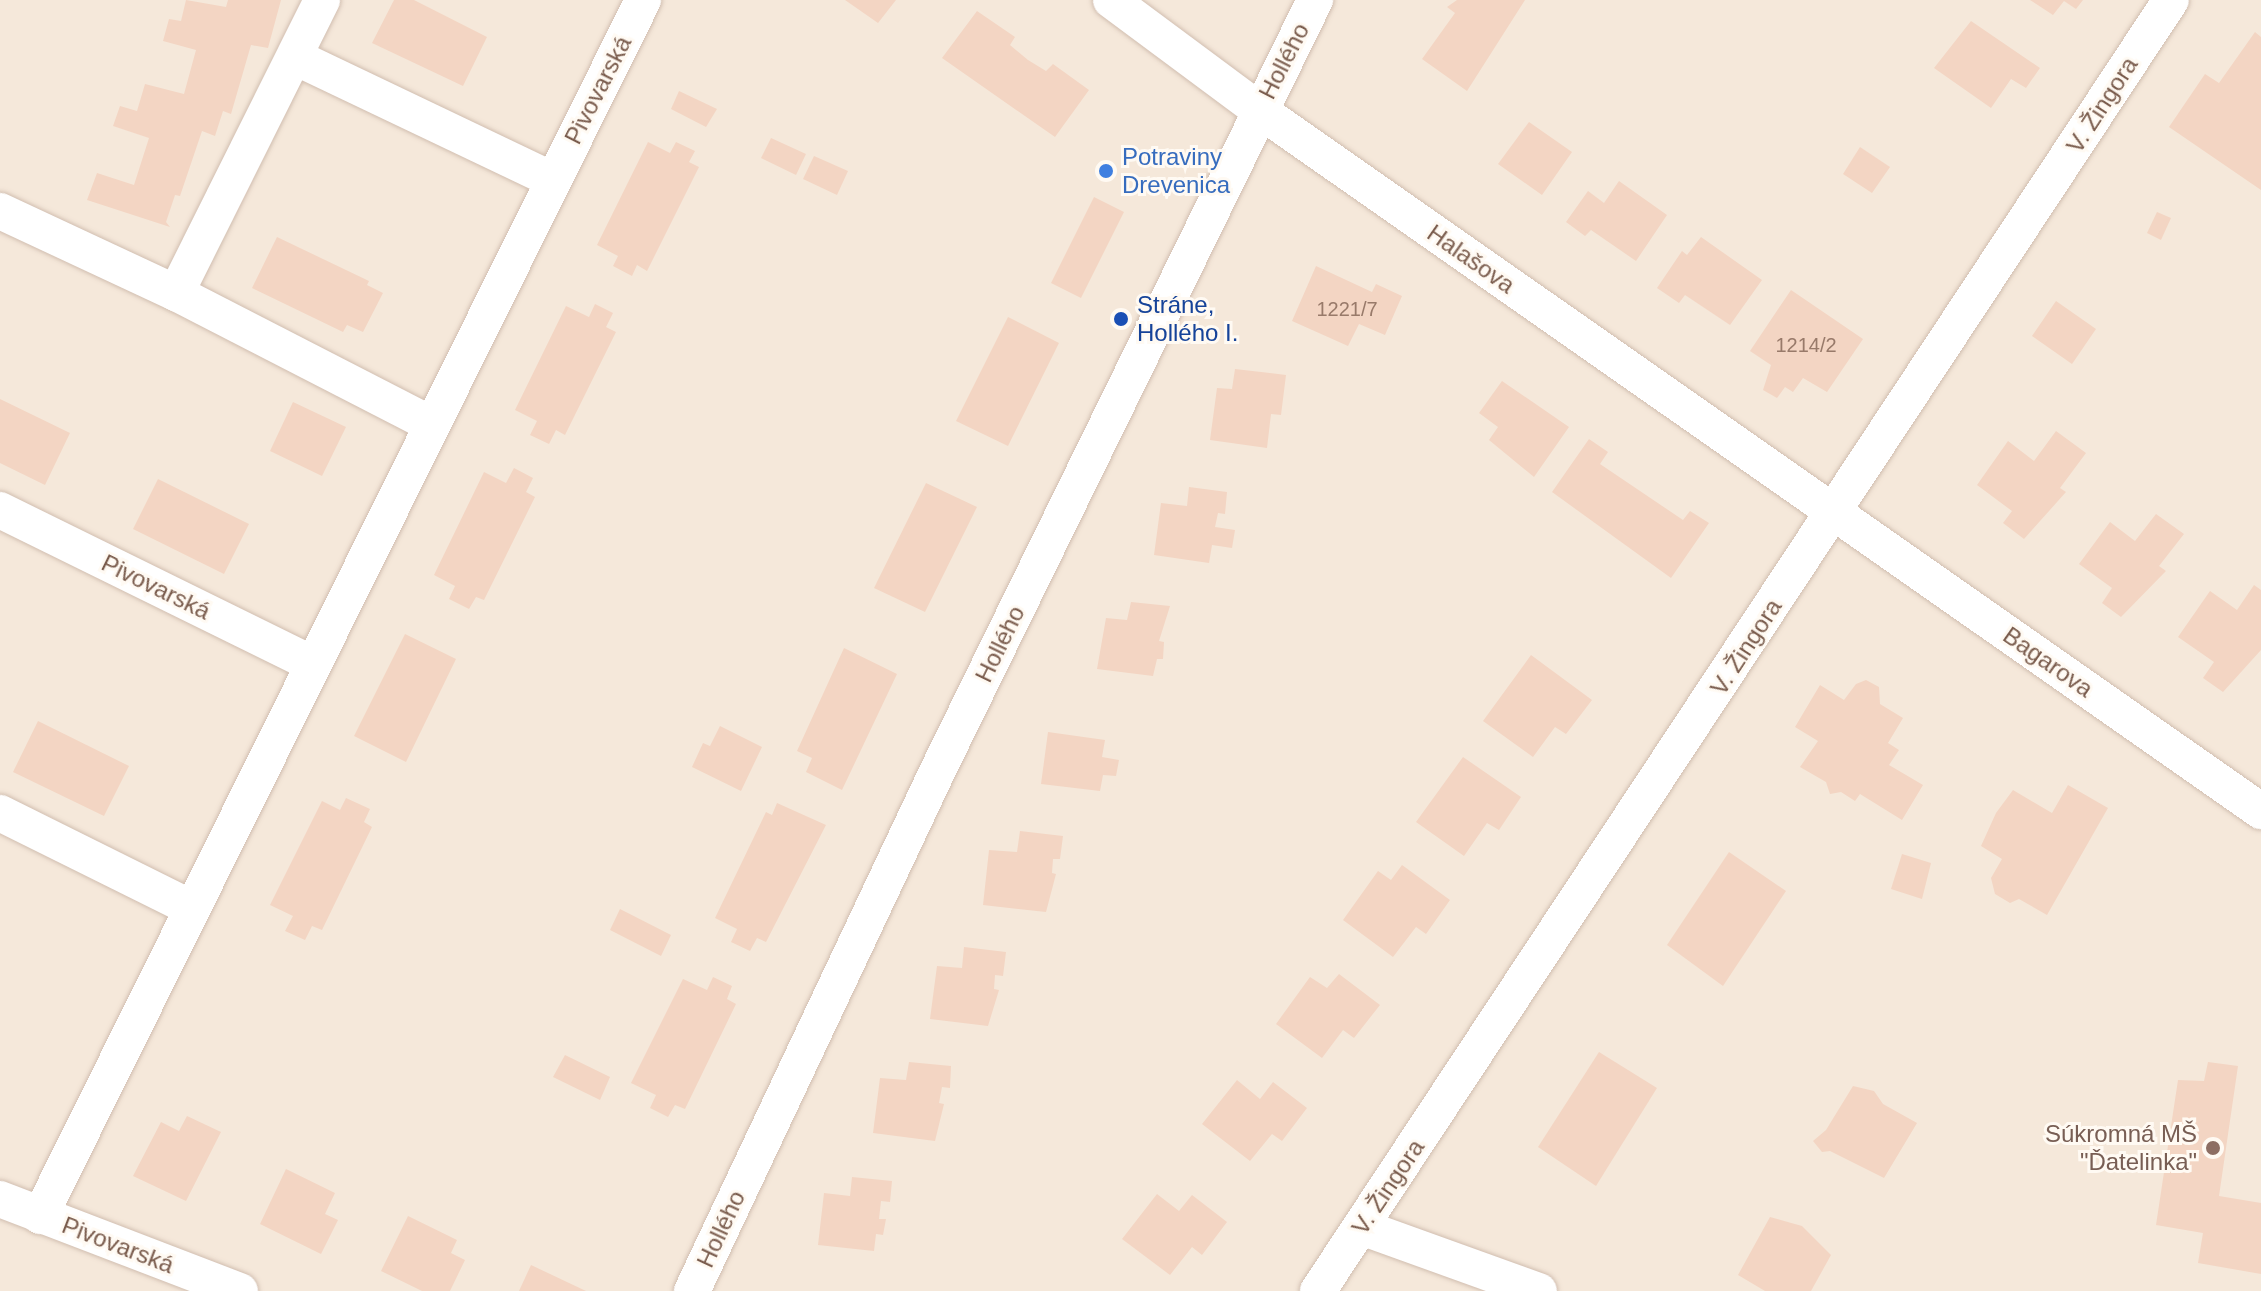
<!DOCTYPE html>
<meta charset="utf-8">
<style>
body{margin:0}
#map{position:relative;width:2261px;height:1291px;overflow:hidden;background:#fdf6ec;font-family:Arial,sans-serif}
div>[style]{position:absolute}
.residential>*{inset:0;background:#f5e8da}
.building>*{inset:0;background:#f3d5c3}
.roads{filter:drop-shadow(0 0 2px #d1beb0) drop-shadow(0 0 2px #d1beb0)}
.street>*{height:36px;margin:-18px;padding:0 18px;transform-origin:18px;border-radius:18px;background:#fff}
.dots>*{width:22px;height:22px;translate:-50% -50%;box-sizing:border-box;border:4px solid #fffaf3;border-radius:50%}
span{translate:-50% -50%;white-space:nowrap;text-align:center;line-height:1.15;-webkit-text-stroke:6px #fffaf3;paint-order:stroke}
.number-label{font-size:20px;color:#987a6a}
.number-label span{-webkit-text-stroke-width:0}
.street-label{font-size:24px;color:#7a5c4d}
.shop-label{font-size:24px;color:#366cbe}
.left{translate:0 -50%;text-align:left}
.transit-label{font-size:24px;color:#164399}
.education-label{font-size:24px;color:#785e54}
.right{translate:-100% -50%;text-align:right}
</style>
<div id="map">
<div class="residential">
<div style="clip-path:polygon(0 0,2261px 0,2261px 1291px,0 1291px)"></div>
</div>
<div class="building">
<div style="clip-path:polygon(186px 0,226px 7px,228px 0,281px 0,268px 48px,251px 45px,231px 114px,223px 111px,215px 136px,202px 131px,180px 196px,175px 195px,166px 222px,170px 227px,87px 200px,97px 173px,134px 185px,149px 138px,113px 126px,120px 106px,137px 111px,145px 84px,184px 94px,196px 50px,163px 41px,169px 19px,181px 21px)"></div>
<div style="clip-path:polygon(394px 0,414px 0,487px 37px,463px 86px,372px 43px)"></div>
<div style="clip-path:polygon(845px 0,896px 0,878px 23px)"></div>
<div style="clip-path:polygon(1457px 0,1525px 0,1467px 91px,1422px 59px,1455px 13px,1447px 7px)"></div>
<div style="clip-path:polygon(2030px 0,2083px 0,2076px 9px,2064px 1px,2053px 15px)"></div>
<div style="clip-path:polygon(977px 11px,1015px 37px,1010px 45px,1028px 60px,1046px 71px,1053px 64px,1089px 90px,1055px 137px,942px 58px)"></div>
<div style="clip-path:polygon(1971px 21px,2040px 68px,2026px 88px,2011px 79px,1991px 108px,1934px 68px)"></div>
<div style="clip-path:polygon(2255px 32px,2261px 37px,2261px 190px,2169px 127px,2205px 74px,2219px 83px)"></div>
<div style="clip-path:polygon(679px 91px,717px 109px,706px 127px,671px 109px)"></div>
<div style="clip-path:polygon(1529px 122px,1572px 152px,1542px 195px,1498px 164px)"></div>
<div style="clip-path:polygon(771px 138px,806px 154px,796px 175px,761px 158px)"></div>
<div style="clip-path:polygon(648px 142px,670px 153px,676px 142px,695px 151px,689px 162px,699px 167px,647px 271px,637px 265px,632px 276px,613px 266px,618px 256px,597px 245px)"></div>
<div style="clip-path:polygon(1860px 147px,1890px 167px,1872px 193px,1843px 174px)"></div>
<div style="clip-path:polygon(814px 156px,848px 171px,837px 195px,803px 179px)"></div>
<div style="clip-path:polygon(1619px 181px,1667px 215px,1636px 261px,1591px 230px,1585px 236px,1566px 222px,1588px 191px,1604px 203px)"></div>
<div style="clip-path:polygon(1094px 197px,1124px 212px,1081px 298px,1051px 283px)"></div>
<div style="clip-path:polygon(2157px 212px,2171px 218px,2161px 240px,2147px 233px)"></div>
<div style="clip-path:polygon(277px 237px,369px 281px,367px 285px,383px 293px,363px 332px,347px 325px,343px 332px,252px 288px)"></div>
<div style="clip-path:polygon(1701px 237px,1762px 280px,1730px 325px,1685px 295px,1679px 303px,1657px 288px,1682px 251px,1687px 255px)"></div>
<div style="clip-path:polygon(1316px 266px,1372px 292px,1376px 284px,1402px 296px,1385px 335px,1359px 324px,1348px 346px,1292px 321px)"></div>
<div style="clip-path:polygon(1791px 290px,1863px 339px,1827px 392px,1803px 378px,1793px 392px,1785px 387px,1777px 398px,1763px 390px,1771px 365px,1750px 351px)"></div>
<div style="clip-path:polygon(2056px 301px,2096px 329px,2072px 364px,2032px 336px)"></div>
<div style="clip-path:polygon(595px 304px,613px 313px,606px 327px,616px 332px,565px 435px,556px 430px,549px 444px,530px 435px,537px 421px,515px 410px,566px 306px,589px 317px)"></div>
<div style="clip-path:polygon(1008px 317px,1059px 343px,1008px 446px,956px 421px)"></div>
<div style="clip-path:polygon(1235px 369px,1286px 375px,1281px 415px,1271px 414px,1267px 448px,1210px 440px,1217px 388px,1232px 389px)"></div>
<div style="clip-path:polygon(1502px 381px,1569px 427px,1534px 477px,1489px 440px,1498px 427px,1479px 413px)"></div>
<div style="clip-path:polygon(0 399px,70px 433px,45px 485px,0 463px)"></div>
<div style="clip-path:polygon(293px 402px,346px 427px,322px 476px,270px 451px)"></div>
<div style="clip-path:polygon(2056px 431px,2086px 453px,2060px 488px,2066px 492px,2024px 539px,2003px 523px,2012px 511px,1977px 485px,2008px 441px,2034px 461px)"></div>
<div style="clip-path:polygon(1589px 439px,1608px 452px,1600px 464px,1683px 520px,1690px 511px,1709px 523px,1671px 578px,1552px 492px)"></div>
<div style="clip-path:polygon(514px 468px,533px 478px,526px 492px,535px 497px,484px 600px,476px 597px,469px 609px,449px 599px,455px 586px,434px 575px,484px 472px,506px 483px)"></div>
<div style="clip-path:polygon(158px 479px,249px 524px,224px 574px,133px 529px)"></div>
<div style="clip-path:polygon(926px 483px,977px 507px,925px 612px,874px 588px)"></div>
<div style="clip-path:polygon(1189px 487px,1227px 492px,1225px 514px,1218px 513px,1215px 527px,1235px 530px,1232px 548px,1212px 545px,1209px 563px,1154px 555px,1161px 503px,1187px 506px)"></div>
<div style="clip-path:polygon(2156px 514px,2184px 534px,2159px 566px,2166px 571px,2121px 617px,2102px 603px,2112px 588px,2079px 564px,2110px 522px,2135px 541px)"></div>
<div style="clip-path:polygon(2254px 585px,2261px 590px,2261px 650px,2223px 692px,2203px 678px,2214px 662px,2178px 637px,2210px 591px,2237px 610px)"></div>
<div style="clip-path:polygon(1131px 602px,1170px 606px,1159px 641px,1164px 642px,1163px 659px,1157px 659px,1153px 676px,1097px 669px,1106px 618px,1127px 620px)"></div>
<div style="clip-path:polygon(405px 634px,456px 659px,406px 762px,354px 736px)"></div>
<div style="clip-path:polygon(844px 648px,897px 674px,842px 790px,806px 772px,812px 758px,797px 751px)"></div>
<div style="clip-path:polygon(1531px 655px,1592px 700px,1566px 734px,1555px 727px,1533px 757px,1483px 721px)"></div>
<div style="clip-path:polygon(1866px 680px,1879px 687px,1880px 704px,1903px 718px,1888px 743px,1899px 750px,1889px 765px,1923px 785px,1902px 820px,1860px 794px,1855px 801px,1841px 792px,1830px 794px,1826px 782px,1800px 767px,1818px 741px,1795px 727px,1820px 685px,1844px 700px,1856px 684px)"></div>
<div style="clip-path:polygon(38px 721px,129px 766px,104px 816px,13px 772px)"></div>
<div style="clip-path:polygon(720px 726px,762px 747px,741px 791px,692px 767px,703px 743px,710px 746px)"></div>
<div style="clip-path:polygon(1048px 732px,1105px 740px,1102px 757px,1119px 760px,1116px 776px,1103px 775px,1100px 791px,1041px 784px)"></div>
<div style="clip-path:polygon(1463px 757px,1521px 797px,1499px 830px,1487px 823px,1464px 856px,1416px 822px)"></div>
<div style="clip-path:polygon(2068px 785px,2108px 808px,2047px 915px,2019px 899px,2010px 903px,1995px 894px,1991px 878px,2002px 859px,1981px 846px,1996px 813px,2013px 790px,2052px 813px)"></div>
<div style="clip-path:polygon(346px 798px,370px 809px,364px 822px,372px 827px,322px 930px,312px 926px,305px 940px,285px 931px,293px 916px,270px 905px,322px 801px,340px 810px)"></div>
<div style="clip-path:polygon(777px 803px,826px 825px,766px 942px,757px 938px,750px 951px,731px 942px,737px 929px,715px 918px,766px 812px,772px 815px)"></div>
<div style="clip-path:polygon(1020px 831px,1063px 836px,1060px 859px,1053px 859px,1052px 873px,1056px 874px,1046px 912px,983px 905px,989px 850px,1017px 852px)"></div>
<div style="clip-path:polygon(1729px 852px,1786px 891px,1723px 986px,1667px 945px)"></div>
<div style="clip-path:polygon(1902px 854px,1931px 863px,1922px 899px,1891px 889px)"></div>
<div style="clip-path:polygon(1402px 865px,1450px 900px,1426px 934px,1416px 927px,1393px 957px,1343px 920px,1378px 871px,1391px 880px)"></div>
<div style="clip-path:polygon(620px 909px,671px 935px,661px 956px,610px 930px)"></div>
<div style="clip-path:polygon(964px 947px,1006px 952px,1003px 976px,995px 975px,994px 989px,999px 990px,988px 1026px,930px 1019px,937px 966px,962px 968px)"></div>
<div style="clip-path:polygon(1339px 974px,1380px 1005px,1354px 1038px,1343px 1030px,1322px 1058px,1276px 1024px,1310px 977px,1327px 988px)"></div>
<div style="clip-path:polygon(713px 977px,732px 986px,727px 999px,736px 1004px,685px 1109px,675px 1105px,668px 1117px,650px 1108px,656px 1095px,631px 1083px,683px 979px,707px 990px)"></div>
<div style="clip-path:polygon(1599px 1052px,1657px 1088px,1596px 1186px,1538px 1147px)"></div>
<div style="clip-path:polygon(565px 1055px,610px 1077px,600px 1100px,553px 1077px)"></div>
<div style="clip-path:polygon(909px 1062px,951px 1066px,950px 1088px,942px 1087px,939px 1103px,944px 1104px,935px 1141px,873px 1133px,880px 1078px,906px 1080px)"></div>
<div style="clip-path:polygon(2208px 1062px,2238px 1066px,2219px 1196px,2261px 1203px,2261px 1274px,2198px 1263px,2203px 1233px,2156px 1225px,2178px 1080px,2204px 1081px)"></div>
<div style="clip-path:polygon(1237px 1080px,1260px 1099px,1273px 1082px,1307px 1108px,1282px 1141px,1272px 1134px,1250px 1161px,1202px 1124px)"></div>
<div style="clip-path:polygon(1853px 1086px,1874px 1091px,1883px 1104px,1917px 1123px,1884px 1178px,1830px 1151px,1822px 1152px,1813px 1141px,1826px 1130px)"></div>
<div style="clip-path:polygon(187px 1116px,221px 1132px,186px 1201px,133px 1176px,161px 1122px,179px 1131px)"></div>
<div style="clip-path:polygon(286px 1169px,335px 1193px,325px 1214px,338px 1220px,321px 1254px,260px 1224px)"></div>
<div style="clip-path:polygon(852px 1177px,892px 1181px,890px 1202px,881px 1201px,879px 1219px,886px 1219px,883px 1235px,876px 1234px,874px 1251px,818px 1245px,824px 1193px,850px 1196px)"></div>
<div style="clip-path:polygon(1157px 1194px,1179px 1211px,1192px 1195px,1227px 1222px,1202px 1255px,1192px 1247px,1170px 1275px,1122px 1239px)"></div>
<div style="clip-path:polygon(408px 1216px,457px 1240px,451px 1253px,465px 1260px,450px 1291px,422px 1291px,381px 1271px)"></div>
<div style="clip-path:polygon(1770px 1217px,1802px 1226px,1831px 1255px,1811px 1291px,1765px 1291px,1738px 1275px)"></div>
<div style="clip-path:polygon(531px 1265px,586px 1291px,519px 1291px)"></div>
</div>
<div class="roads">
<div class="street">
<div style="left:1111px;top:0;width:184px;rotate:36.6deg"></div>
<div style="left:1259px;top:110px;width:1223px;rotate:34.98deg"></div>
<div style="left:295px;top:57px;width:286px;rotate:25.5deg"></div>
<div style="left:0;top:211px;width:194px;rotate:25deg"></div>
<div style="left:176px;top:293px;width:287px;rotate:27.2deg"></div>
<div style="left:176px;top:293px;width:327px;rotate:-63.5deg"></div>
<div style="left:0;top:510px;width:349px;rotate:26.2deg"></div>
<div style="left:0;top:813px;width:211px;rotate:26.4deg"></div>
<div style="left:0;top:1199px;width:257px;rotate:21deg"></div>
<div style="left:40px;top:1216px;width:1357px;rotate:-63.62deg"></div>
<div style="left:1361px;top:1227px;width:189px;rotate:19.8deg"></div>
<div style="left:692px;top:1291px;width:572px;rotate:-64.73deg"></div>
<div style="left:936px;top:774px;width:862px;rotate:-63.91deg"></div>
<div style="left:1318px;top:1291px;width:1547px;rotate:-56.55deg"></div>
</div>
</div>
<div class="dots">
<div style="left:1106px;top:171px;background:#3f7fe0"></div>
<div style="left:1121px;top:319px;background:#1a4fb4"></div>
<div style="left:2213px;top:1148px;background:#8d6e63"></div>
</div>
<div class="number-label">
<span style="left:1347px;top:309px">1221/7</span>
<span style="left:1806px;top:345px">1214/2</span>
</div>
<div class="street-label">
<span style="left:1284px;top:61px;rotate:-63deg">Hollého</span>
<span style="left:598px;top:90px;rotate:-63deg">Pivovarská</span>
<span style="left:2102px;top:105px;rotate:-57deg">V. Žingora</span>
<span style="left:1471px;top:259px;rotate:35deg">Halašova</span>
<span style="left:156px;top:587px;rotate:26deg">Pivovarská</span>
<span style="left:1000px;top:644px;rotate:-64deg">Hollého</span>
<span style="left:1746px;top:647px;rotate:-57deg">V. Žingora</span>
<span style="left:2048px;top:662px;rotate:35deg">Bagarova</span>
<span style="left:1388px;top:1187px;rotate:-56deg">V. Žingora</span>
<span style="left:721px;top:1229px;rotate:-65deg">Hollého</span>
<span style="left:118px;top:1245px;rotate:21deg">Pivovarská</span>
</div>
<div class="shop-label">
<span class="left" style="left:1122px;top:171px">Potraviny<br>Drevenica</span>
</div>
<div class="transit-label">
<span class="left" style="left:1137px;top:319px">Stráne,<br>Hollého I.</span>
</div>
<div class="education-label">
<span class="right" style="left:2197px;top:1148px">Súkromná MŠ<br>"Ďatelinka"</span>
</div>
</div>
